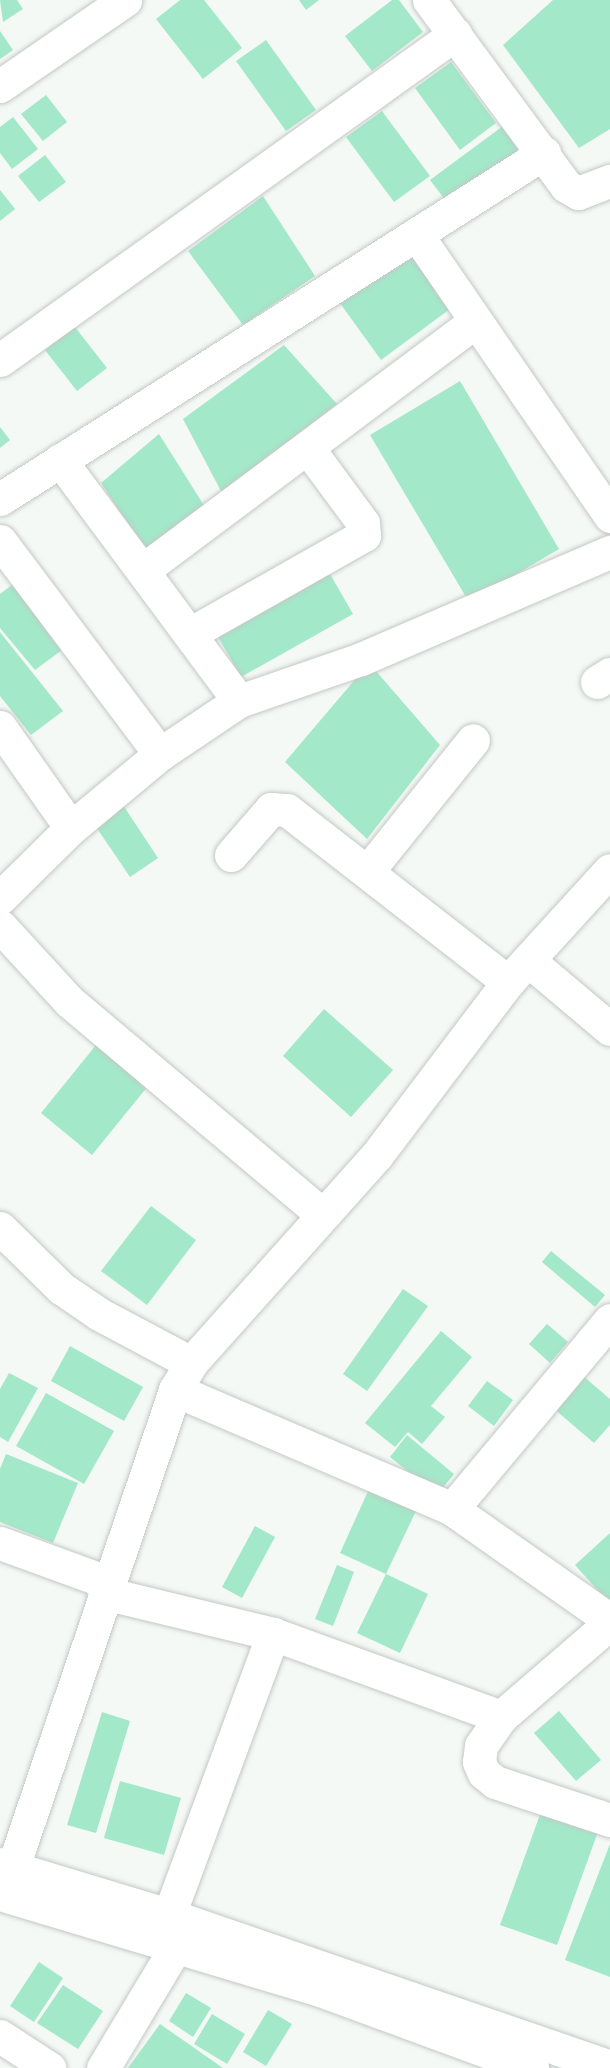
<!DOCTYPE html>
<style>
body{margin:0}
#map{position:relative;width:610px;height:2068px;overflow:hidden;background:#f4f9f6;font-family:"Work Sans",sans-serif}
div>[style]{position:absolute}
.building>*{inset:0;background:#a3e8c9}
.roads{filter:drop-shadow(0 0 2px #c3c8c5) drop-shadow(0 0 2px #c3c8c5)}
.minor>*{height:33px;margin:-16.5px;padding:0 16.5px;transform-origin:16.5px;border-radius:16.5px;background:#fff}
.major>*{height:33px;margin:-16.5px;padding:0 16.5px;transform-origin:16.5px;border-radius:16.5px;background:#fff}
span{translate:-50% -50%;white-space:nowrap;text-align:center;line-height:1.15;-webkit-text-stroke:5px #f4f9f6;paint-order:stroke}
</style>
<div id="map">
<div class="building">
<div style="clip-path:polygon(0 0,17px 0,23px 9px,3px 22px)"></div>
<div style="clip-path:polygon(180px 0,204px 0,242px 48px,203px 79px,156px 19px)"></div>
<div style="clip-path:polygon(299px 0,319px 0,306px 10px)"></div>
<div style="clip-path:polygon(392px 0,399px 0,423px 32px,372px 71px,345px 36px)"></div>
<div style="clip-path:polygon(553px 0,610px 0,610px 129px,579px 148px,503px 45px)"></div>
<div style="clip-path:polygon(0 31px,13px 50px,0 59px)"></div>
<div style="clip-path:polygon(266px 40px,316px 110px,286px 131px,236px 61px)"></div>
<div style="clip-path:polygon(451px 62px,496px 123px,460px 150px,415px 88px)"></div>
<div style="clip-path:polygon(46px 95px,67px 122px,43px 141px,21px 114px)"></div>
<div style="clip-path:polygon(382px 111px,430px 176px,394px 202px,346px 137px)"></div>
<div style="clip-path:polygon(13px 117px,38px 149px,12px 169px,0 153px,0 127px)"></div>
<div style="clip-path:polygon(503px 126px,524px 155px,452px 209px,430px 180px)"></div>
<div style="clip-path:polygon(45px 155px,66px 182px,39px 202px,18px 176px)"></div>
<div style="clip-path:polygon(0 190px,15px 209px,0 221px)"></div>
<div style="clip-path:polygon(263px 196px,315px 276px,243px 325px,188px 251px)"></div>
<div style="clip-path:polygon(406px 248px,450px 309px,381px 360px,337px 299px)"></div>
<div style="clip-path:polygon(75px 327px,107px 368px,77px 391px,45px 350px)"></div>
<div style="clip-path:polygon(284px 345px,337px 404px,222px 493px,183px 419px)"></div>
<div style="clip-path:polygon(460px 381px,559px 549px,469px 602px,370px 435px)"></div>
<div style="clip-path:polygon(0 427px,10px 440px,0 448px)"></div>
<div style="clip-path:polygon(159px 434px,205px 507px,147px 554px,101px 483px)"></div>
<div style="clip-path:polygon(330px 574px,353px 614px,241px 677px,218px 637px)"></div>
<div style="clip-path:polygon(13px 584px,62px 650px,35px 670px,0 628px,0 594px)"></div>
<div style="clip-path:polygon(0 632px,63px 711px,31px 735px,0 696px)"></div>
<div style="clip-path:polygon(369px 663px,440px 745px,367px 839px,285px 762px)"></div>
<div style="clip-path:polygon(121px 802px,158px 858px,130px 877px,92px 821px)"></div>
<div style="clip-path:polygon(324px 1009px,393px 1070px,351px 1117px,283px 1056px)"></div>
<div style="clip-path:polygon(96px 1045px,148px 1086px,92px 1155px,41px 1113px)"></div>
<div style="clip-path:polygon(151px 1206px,196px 1240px,147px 1305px,101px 1271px)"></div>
<div style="clip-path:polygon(551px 1251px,605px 1295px,595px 1307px,542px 1262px)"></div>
<div style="clip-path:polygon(403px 1289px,428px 1306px,367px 1391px,343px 1374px)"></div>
<div style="clip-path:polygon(547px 1324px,568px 1342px,550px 1363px,529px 1344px)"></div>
<div style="clip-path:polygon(441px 1331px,472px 1357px,431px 1406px,445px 1417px,422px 1444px,408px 1432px,395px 1447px,365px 1423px)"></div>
<div style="clip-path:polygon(70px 1346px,143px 1387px,124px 1421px,51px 1381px)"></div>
<div style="clip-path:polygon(9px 1373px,38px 1388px,8px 1442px,0 1437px,0 1389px)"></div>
<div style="clip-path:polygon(582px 1375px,610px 1399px,610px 1425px,594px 1443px,553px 1408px)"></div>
<div style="clip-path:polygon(487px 1381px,513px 1400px,494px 1426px,468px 1406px)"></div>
<div style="clip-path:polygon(46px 1393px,114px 1431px,84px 1484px,16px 1446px)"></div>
<div style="clip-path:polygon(407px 1435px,454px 1474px,437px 1495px,390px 1457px)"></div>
<div style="clip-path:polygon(6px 1454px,78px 1483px,53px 1543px,0 1522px,0 1469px)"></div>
<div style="clip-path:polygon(369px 1489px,416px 1511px,386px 1574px,340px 1553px)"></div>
<div style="clip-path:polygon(255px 1526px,275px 1537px,242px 1598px,222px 1587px)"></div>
<div style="clip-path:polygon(610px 1533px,610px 1604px,575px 1565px)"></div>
<div style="clip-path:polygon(337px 1565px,354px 1572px,333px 1626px,315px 1619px)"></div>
<div style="clip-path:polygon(386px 1574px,428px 1594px,400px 1653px,357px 1633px)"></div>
<div style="clip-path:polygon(559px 1711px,601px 1760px,576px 1781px,534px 1733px)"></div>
<div style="clip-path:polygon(102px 1712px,130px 1721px,96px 1833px,67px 1825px)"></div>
<div style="clip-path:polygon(120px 1781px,181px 1798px,164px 1855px,104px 1838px)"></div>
<div style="clip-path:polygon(542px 1809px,599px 1829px,557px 1945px,500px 1925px)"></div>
<div style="clip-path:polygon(610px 1844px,610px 1977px,565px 1960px)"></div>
<div style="clip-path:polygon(39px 1962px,63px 1978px,34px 2022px,10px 2006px)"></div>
<div style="clip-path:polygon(63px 1985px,103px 2011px,78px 2049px,37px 2023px)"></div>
<div style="clip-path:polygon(186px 1993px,211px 2008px,193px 2037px,169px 2021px)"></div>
<div style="clip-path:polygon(268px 2010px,292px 2024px,266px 2066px,243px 2052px)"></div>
<div style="clip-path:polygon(212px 2014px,245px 2034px,227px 2064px,194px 2044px)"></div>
<div style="clip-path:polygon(160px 2024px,223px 2068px,128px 2068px)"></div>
</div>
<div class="roads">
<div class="minor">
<div style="left:429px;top:0;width:231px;rotate:53.6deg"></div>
<div style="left:566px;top:186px;width:14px;rotate:30deg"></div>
<div style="left:578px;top:193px;width:34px;rotate:-21deg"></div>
<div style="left:0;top:86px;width:152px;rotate:-34.5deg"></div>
<div style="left:417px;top:235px;width:341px;rotate:55.5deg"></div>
<div style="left:0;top:360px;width:560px;rotate:-35.62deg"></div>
<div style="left:60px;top:460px;width:300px;rotate:53.4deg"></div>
<div style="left:0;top:499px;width:645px;rotate:-32.46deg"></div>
<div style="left:0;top:541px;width:266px;rotate:53.1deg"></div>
<div style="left:143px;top:570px;width:414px;rotate:-36.8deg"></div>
<div style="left:191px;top:633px;width:199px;rotate:-29.5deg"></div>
<div style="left:364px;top:535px;width:12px;rotate:-95deg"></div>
<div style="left:363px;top:523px;width:94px;rotate:-126.4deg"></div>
<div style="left:597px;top:682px;width:15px;rotate:-32deg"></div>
<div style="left:0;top:727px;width:123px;rotate:54.9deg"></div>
<div style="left:231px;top:855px;width:61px;rotate:-49deg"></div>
<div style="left:271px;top:809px;width:16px;rotate:4deg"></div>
<div style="left:287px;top:810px;width:280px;rotate:37.9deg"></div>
<div style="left:367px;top:872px;width:169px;rotate:-51.2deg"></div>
<div style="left:0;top:898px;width:100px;rotate:-44.6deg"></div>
<div style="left:71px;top:828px;width:116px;rotate:-39.7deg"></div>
<div style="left:160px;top:754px;width:95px;rotate:-33.9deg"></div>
<div style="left:239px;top:701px;width:129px;rotate:-19deg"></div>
<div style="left:361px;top:659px;width:271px;rotate:-23.3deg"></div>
<div style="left:0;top:926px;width:103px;rotate:47.4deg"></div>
<div style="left:70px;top:1002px;width:329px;rotate:40.1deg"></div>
<div style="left:528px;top:960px;width:107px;rotate:40.1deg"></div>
<div style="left:0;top:1228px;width:86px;rotate:44.5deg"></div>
<div style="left:61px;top:1288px;width:46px;rotate:34.4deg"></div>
<div style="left:99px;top:1314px;width:104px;rotate:28deg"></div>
<div style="left:175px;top:1390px;width:301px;rotate:23.2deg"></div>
<div style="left:452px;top:1509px;width:193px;rotate:35.1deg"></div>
<div style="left:452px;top:1509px;width:246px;rotate:-50.1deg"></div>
<div style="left:0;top:1543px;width:114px;rotate:20deg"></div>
<div style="left:104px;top:1593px;width:174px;rotate:13.6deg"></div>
<div style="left:273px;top:1634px;width:243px;rotate:20deg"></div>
<div style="left:610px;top:1623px;width:144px;rotate:139.2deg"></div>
<div style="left:501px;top:1717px;width:35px;rotate:125deg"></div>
<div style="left:481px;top:1746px;width:16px;rotate:97deg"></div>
<div style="left:479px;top:1762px;width:12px;rotate:66deg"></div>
<div style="left:484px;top:1773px;width:14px;rotate:39deg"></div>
<div style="left:495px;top:1782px;width:121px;rotate:18.3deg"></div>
<div style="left:13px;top:1867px;width:504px;rotate:-71.24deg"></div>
<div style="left:175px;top:1390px;width:31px;rotate:-59deg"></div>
<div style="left:191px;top:1363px;width:279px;rotate:-48.2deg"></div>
<div style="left:377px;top:1155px;width:217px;rotate:-52.9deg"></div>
<div style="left:508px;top:982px;width:151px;rotate:-47.7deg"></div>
<div style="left:169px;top:1915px;width:300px;rotate:-69.7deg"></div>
<div style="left:0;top:2036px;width:59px;rotate:33.1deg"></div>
<div style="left:103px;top:2068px;width:144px;rotate:-59deg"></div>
</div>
<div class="major">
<div style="left:0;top:1864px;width:177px;rotate:16.8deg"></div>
<div style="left:169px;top:1915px;width:466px;rotate:19deg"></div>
<div style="left:0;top:1894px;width:334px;rotate:16.7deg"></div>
<div style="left:320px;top:1990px;width:226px;rotate:20.2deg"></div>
</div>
</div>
</div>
